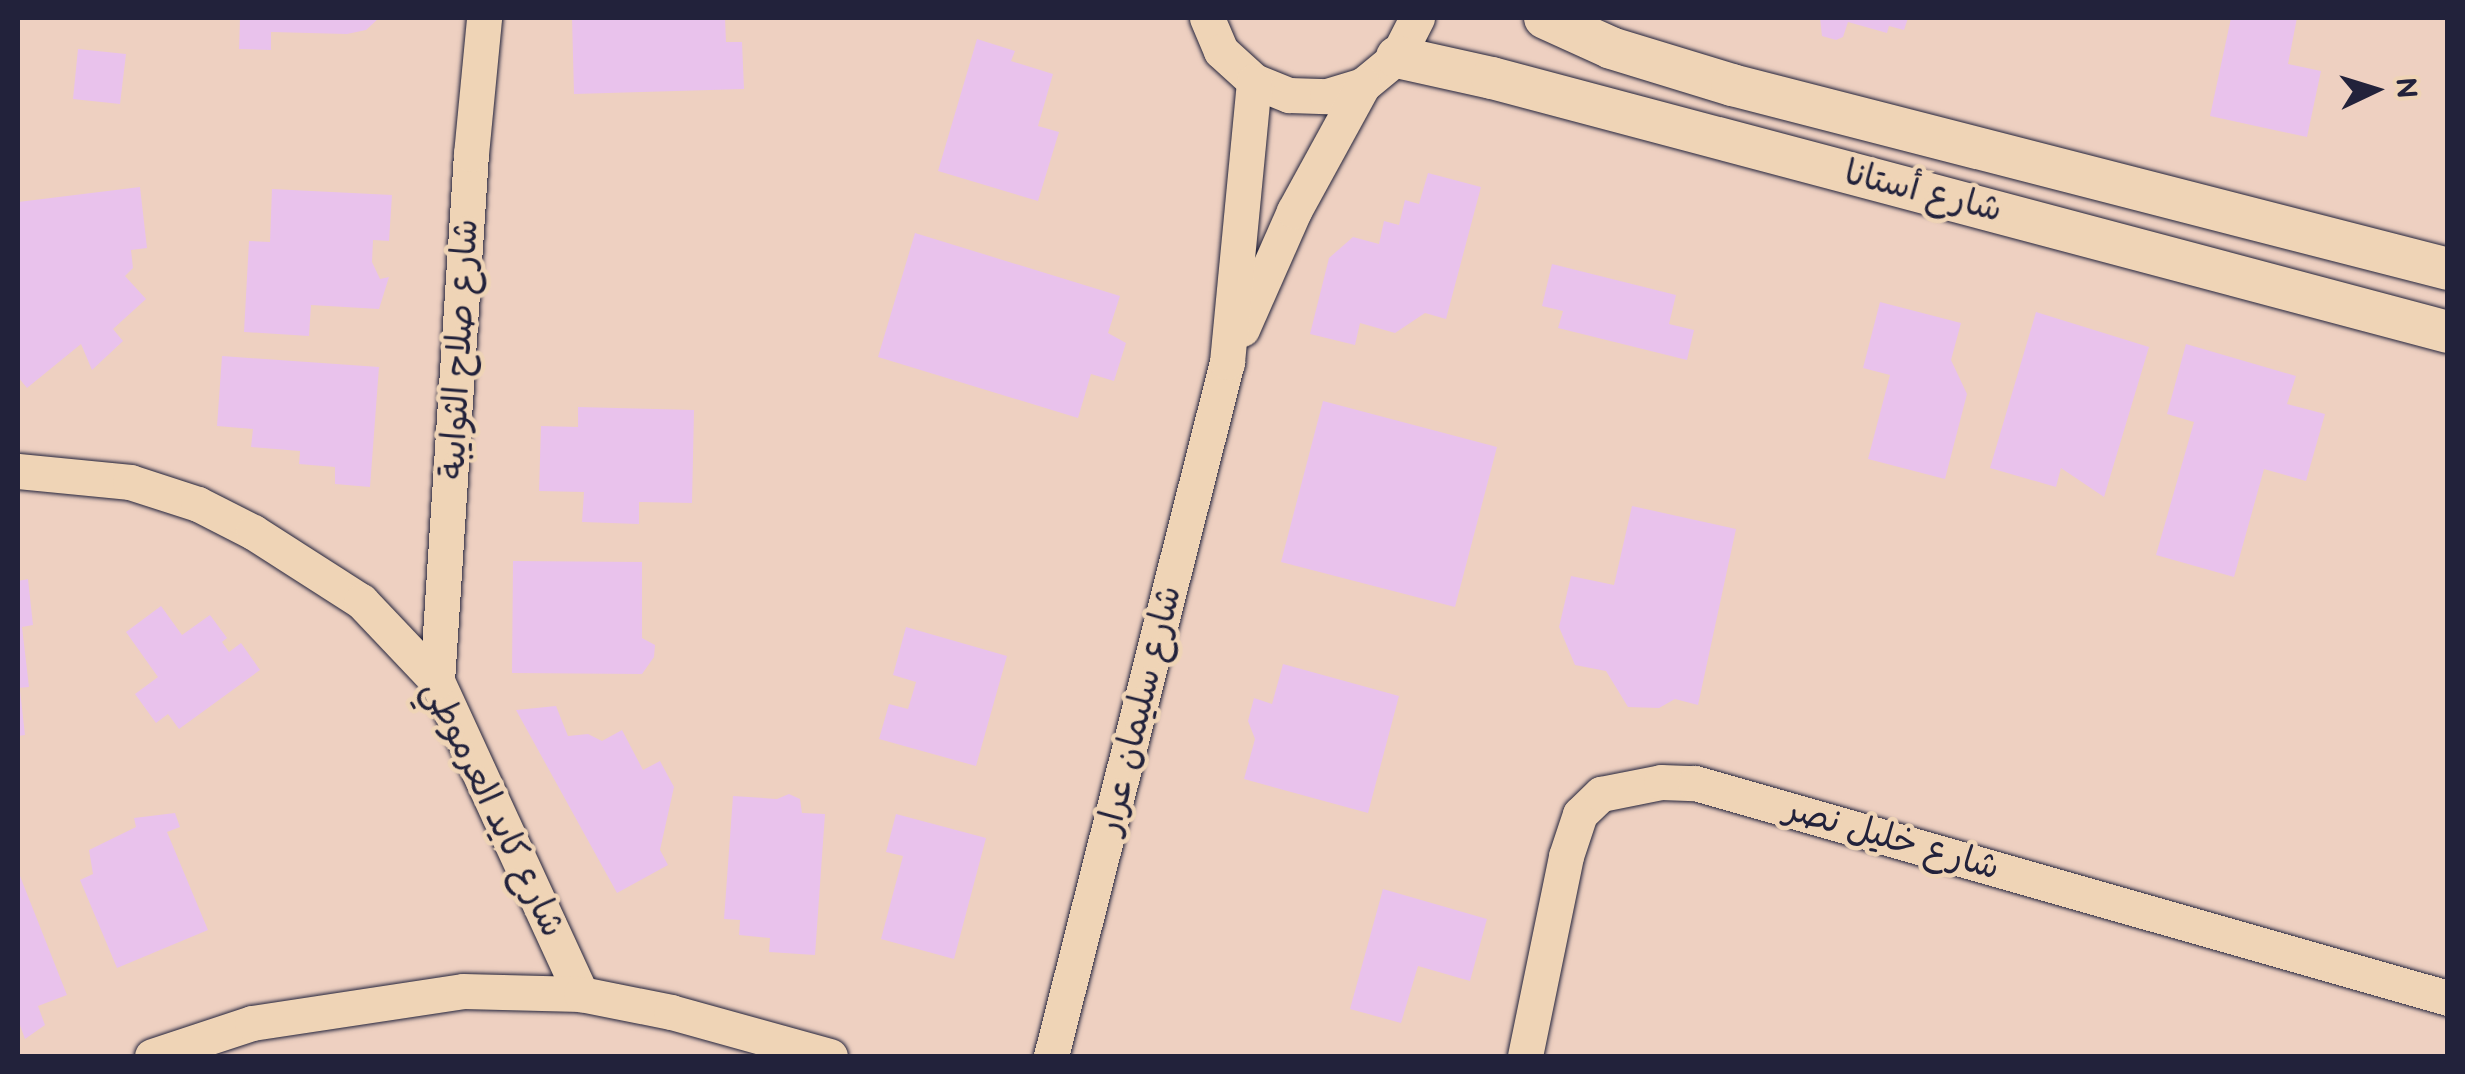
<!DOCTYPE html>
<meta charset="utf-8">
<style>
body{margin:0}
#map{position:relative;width:2465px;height:1074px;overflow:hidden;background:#eed0c1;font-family:"Balsamiq Sans","Playpen Sans Arabic",sans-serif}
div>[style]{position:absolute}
.building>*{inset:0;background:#e9c2ec}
.roads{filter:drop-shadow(0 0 2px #22223b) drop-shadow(0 0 2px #22223b)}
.minor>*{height:35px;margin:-17.5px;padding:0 17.5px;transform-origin:17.5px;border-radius:17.5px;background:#efd4b6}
.tertiary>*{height:42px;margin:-21px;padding:0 21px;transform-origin:21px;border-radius:21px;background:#efd4b6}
span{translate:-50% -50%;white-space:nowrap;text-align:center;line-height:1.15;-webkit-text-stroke:9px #efd4b6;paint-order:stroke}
.street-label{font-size:35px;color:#22223b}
.frame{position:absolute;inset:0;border:20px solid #22223b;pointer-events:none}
.north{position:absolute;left:2325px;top:40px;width:100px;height:100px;-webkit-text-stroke:8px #efd4b6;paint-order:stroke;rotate:86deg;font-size:28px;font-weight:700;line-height:40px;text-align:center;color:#22223b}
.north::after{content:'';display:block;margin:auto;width:35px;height:45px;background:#22223b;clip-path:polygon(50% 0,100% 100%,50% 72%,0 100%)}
</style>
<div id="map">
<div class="building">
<div style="clip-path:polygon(240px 18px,379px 18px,366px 30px,347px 34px,271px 32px,271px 50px,239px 49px)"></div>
<div style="clip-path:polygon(572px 18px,725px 18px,726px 42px,742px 42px,744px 89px,574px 94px)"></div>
<div style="clip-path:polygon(1820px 18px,1908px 18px,1904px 30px,1889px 26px,1887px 33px,1848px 22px,1843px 37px,1836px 40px,1822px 36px)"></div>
<div style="clip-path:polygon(2231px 18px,2297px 18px,2288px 64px,2321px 71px,2307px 137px,2210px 116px)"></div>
<div style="clip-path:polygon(977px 39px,1015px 51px,1011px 61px,1053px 74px,1038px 126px,1059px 132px,1038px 201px,938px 171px)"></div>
<div style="clip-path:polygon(78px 49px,126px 54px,120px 104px,73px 99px)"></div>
<div style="clip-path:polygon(1428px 173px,1481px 187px,1446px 319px,1425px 313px,1395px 333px,1360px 323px,1355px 345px,1310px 334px,1329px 258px,1353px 237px,1379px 244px,1384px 221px,1399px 225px,1405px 200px,1419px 204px)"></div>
<div style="clip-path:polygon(140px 187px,147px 248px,131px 250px,133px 268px,125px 276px,146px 299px,113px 329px,123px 341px,92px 370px,81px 344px,27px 388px,18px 377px,18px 202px)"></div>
<div style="clip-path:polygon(272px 189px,392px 195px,389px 241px,373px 240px,372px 262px,380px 279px,389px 277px,379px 309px,311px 305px,309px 336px,244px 332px,249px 241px,270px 242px)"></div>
<div style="clip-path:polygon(915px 233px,1120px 296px,1108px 333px,1126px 343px,1114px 381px,1091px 374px,1078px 418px,878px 357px)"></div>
<div style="clip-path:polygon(1552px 264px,1676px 295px,1669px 324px,1694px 330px,1687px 360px,1558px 328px,1563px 311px,1542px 306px)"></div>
<div style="clip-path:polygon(1880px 302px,1961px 323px,1951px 360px,1967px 394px,1945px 479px,1868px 459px,1890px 375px,1863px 368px)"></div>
<div style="clip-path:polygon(2036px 312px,2149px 347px,2104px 497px,2061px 468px,2056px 487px,1990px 468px)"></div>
<div style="clip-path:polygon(2186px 344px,2296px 376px,2287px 404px,2325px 414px,2306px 481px,2264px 469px,2234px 577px,2156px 555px,2194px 422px,2167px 414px)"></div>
<div style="clip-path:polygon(222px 356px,379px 367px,370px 487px,335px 484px,335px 467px,299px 464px,300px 451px,251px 447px,253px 429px,217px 426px)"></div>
<div style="clip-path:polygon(1323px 401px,1497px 447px,1455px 607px,1281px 562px)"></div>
<div style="clip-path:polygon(578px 407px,694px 410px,692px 503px,639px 502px,639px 524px,582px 522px,584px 492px,539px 491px,541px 426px,578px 427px)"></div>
<div style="clip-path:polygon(1632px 506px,1736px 529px,1698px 705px,1675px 699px,1659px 708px,1628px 707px,1606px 671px,1575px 665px,1559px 627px,1571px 576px,1614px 585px)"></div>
<div style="clip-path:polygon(513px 561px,642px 562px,642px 638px,655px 645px,654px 657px,642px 674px,512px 673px)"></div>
<div style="clip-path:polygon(28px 579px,33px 625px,22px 627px,29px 687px,18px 688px,18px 581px)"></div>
<div style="clip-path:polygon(161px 606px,182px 635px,210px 615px,227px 638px,222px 642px,229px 652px,241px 643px,260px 670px,179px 729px,168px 714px,156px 723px,135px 694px,158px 677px,126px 632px)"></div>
<div style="clip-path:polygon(906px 627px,1007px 656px,976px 766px,879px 739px,889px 704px,908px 709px,916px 682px,893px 675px)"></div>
<div style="clip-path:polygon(1283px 664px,1399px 696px,1368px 813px,1244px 779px,1255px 739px,1248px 721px,1254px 698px,1272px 704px)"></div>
<div style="clip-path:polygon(20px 691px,25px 735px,18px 736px,18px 692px)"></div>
<div style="clip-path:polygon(556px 706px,568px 736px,588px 734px,602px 741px,622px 730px,643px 770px,660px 761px,674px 787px,660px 850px,668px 865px,617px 893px,516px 710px)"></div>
<div style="clip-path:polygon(789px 794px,800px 799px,802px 813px,825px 814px,815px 955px,769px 952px,770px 938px,739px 935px,740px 920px,724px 919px,733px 796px,777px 799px)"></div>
<div style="clip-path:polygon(175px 813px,180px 827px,167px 832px,208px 930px,117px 968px,80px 880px,93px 874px,89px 850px,136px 827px,134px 818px)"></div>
<div style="clip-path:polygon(896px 814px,986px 838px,954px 959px,881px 939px,903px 856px,886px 852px)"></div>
<div style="clip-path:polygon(18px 871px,67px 995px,38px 1006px,45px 1025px,25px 1039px,18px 1020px)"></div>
<div style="clip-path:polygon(1383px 889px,1487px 919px,1470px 981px,1418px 966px,1401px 1023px,1350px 1009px)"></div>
</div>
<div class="roads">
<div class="minor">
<div style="left:1207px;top:18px;width:36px;rotate:67deg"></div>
<div style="left:1221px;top:51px;width:45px;rotate:42.3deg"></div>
<div style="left:1254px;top:81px;width:38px;rotate:22deg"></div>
<div style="left:1289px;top:95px;width:38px;rotate:2deg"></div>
<div style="left:1327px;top:96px;width:38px;rotate:-17deg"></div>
<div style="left:1363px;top:85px;width:44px;rotate:-39.5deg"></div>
<div style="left:1397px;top:57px;width:44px;rotate:-62.9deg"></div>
<div style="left:1242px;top:329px;width:129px;rotate:-66.2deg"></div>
<div style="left:1294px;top:211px;width:144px;rotate:-61.3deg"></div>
<div style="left:18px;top:471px;width:113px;rotate:5.6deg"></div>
<div style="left:130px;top:482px;width:71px;rotate:17.9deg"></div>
<div style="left:198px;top:504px;width:62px;rotate:27deg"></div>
<div style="left:253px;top:532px;width:128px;rotate:32.6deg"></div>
<div style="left:361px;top:601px;width:110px;rotate:46.5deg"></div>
<div style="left:437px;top:681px;width:345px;rotate:65.3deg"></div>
<div style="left:437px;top:681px;width:528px;rotate:-86.31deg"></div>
<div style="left:471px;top:154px;width:137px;rotate:-84.5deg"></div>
<div style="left:152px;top:1056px;width:105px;rotate:-18.3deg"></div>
<div style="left:252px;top:1023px;width:213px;rotate:-8.6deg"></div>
<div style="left:463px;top:991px;width:118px;rotate:1.5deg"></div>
<div style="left:581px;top:994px;width:92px;rotate:11.3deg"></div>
<div style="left:671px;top:1012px;width:165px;rotate:15.5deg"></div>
<div style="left:1051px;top:1056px;width:716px;rotate:-75.77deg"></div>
<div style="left:1227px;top:362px;width:282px;rotate:-84.5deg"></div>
<div style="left:1525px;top:1056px;width:204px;rotate:-78.4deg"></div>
<div style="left:1566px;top:856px;width:44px;rotate:-71.6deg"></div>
<div style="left:1580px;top:814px;width:29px;rotate:-44deg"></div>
<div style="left:1601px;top:794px;width:61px;rotate:-11.3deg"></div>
<div style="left:1661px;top:782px;width:34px;rotate:2deg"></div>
<div style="left:1695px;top:783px;width:783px;rotate:15.94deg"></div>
</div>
<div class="tertiary">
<div style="left:1545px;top:18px;width:72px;rotate:24.4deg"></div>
<div style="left:1611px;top:48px;width:127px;rotate:17deg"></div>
<div style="left:1732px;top:85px;width:739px;rotate:14.41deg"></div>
<div style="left:1397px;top:57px;width:97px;rotate:12.5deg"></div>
<div style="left:1492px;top:78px;width:989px;rotate:14.88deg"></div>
</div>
</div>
<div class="street-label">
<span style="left:1923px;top:192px;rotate:14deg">شارع أستانا</span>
<span style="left:460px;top:349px;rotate:-87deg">شارع صلاح الثوايبة</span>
<span style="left:1140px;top:710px;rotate:-76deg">شارع سليمان عرار</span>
<span style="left:493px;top:809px;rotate:64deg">شارع كايد العرموطي</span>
<span style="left:1892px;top:839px;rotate:16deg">شارع خليل نصر</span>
</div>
<div class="frame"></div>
<div class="north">N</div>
</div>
